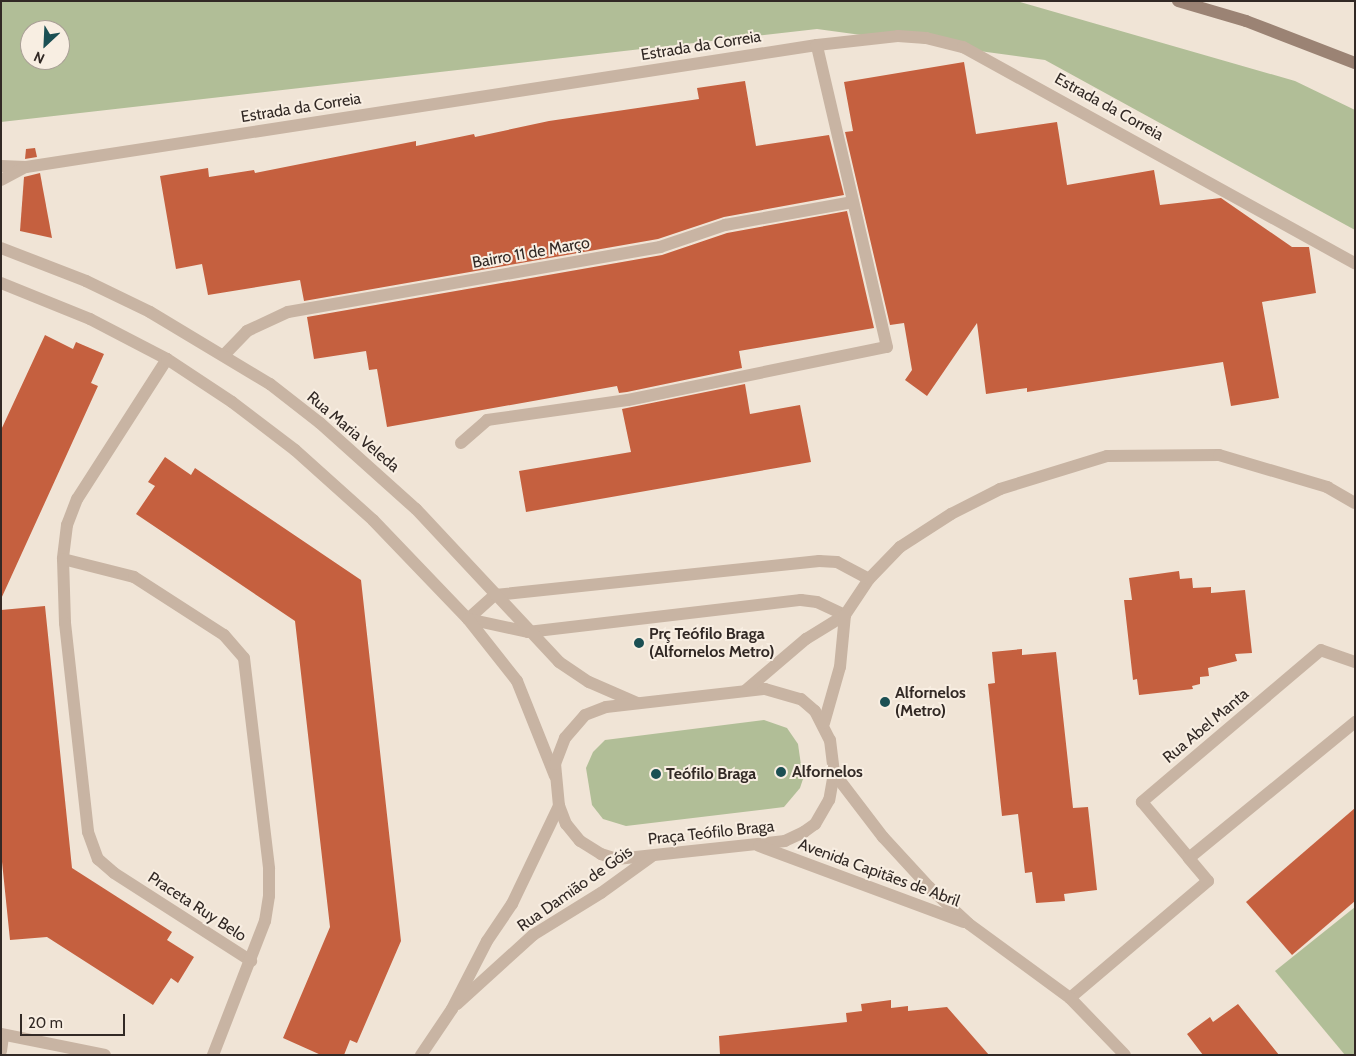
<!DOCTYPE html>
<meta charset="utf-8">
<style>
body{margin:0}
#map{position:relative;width:1356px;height:1056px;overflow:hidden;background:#f0e4d6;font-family:Cabin,sans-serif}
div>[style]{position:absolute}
.green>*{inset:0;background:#b1be97}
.building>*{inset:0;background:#c5603f}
.service>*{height:12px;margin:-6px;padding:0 6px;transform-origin:6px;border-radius:6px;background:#c8b4a3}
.minor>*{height:12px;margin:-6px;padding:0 6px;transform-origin:6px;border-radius:6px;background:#c8b4a3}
.tertiary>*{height:12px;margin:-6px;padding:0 6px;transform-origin:6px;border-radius:6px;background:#c8b4a3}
.secondary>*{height:12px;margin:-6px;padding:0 6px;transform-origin:6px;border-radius:6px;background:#9b8374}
.dots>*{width:14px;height:14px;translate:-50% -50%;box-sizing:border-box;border:2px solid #f8eee2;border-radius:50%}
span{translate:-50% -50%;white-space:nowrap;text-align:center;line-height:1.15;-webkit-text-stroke:4px #f8eee2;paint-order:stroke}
.street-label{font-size:16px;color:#322925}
.poi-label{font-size:16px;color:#322925;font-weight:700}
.left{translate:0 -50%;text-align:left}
.frame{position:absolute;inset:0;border:2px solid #322925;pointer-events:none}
.north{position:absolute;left:20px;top:20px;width:50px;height:50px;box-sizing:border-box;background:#f8eee2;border:1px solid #a99f96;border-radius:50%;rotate:205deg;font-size:14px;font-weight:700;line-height:20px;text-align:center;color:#322925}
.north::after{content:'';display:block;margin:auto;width:18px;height:22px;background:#1b4f53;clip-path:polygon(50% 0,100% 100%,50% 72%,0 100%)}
.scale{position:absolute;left:20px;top:1014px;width:105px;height:22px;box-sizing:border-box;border:2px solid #322925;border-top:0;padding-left:6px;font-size:15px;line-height:18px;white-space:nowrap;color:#322925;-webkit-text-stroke:4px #f8eee2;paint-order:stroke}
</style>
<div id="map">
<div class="green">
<div style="clip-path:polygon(evenodd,1px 1px,1020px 2px,1295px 81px,1355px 110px,1355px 230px,1045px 60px,817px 29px,1px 122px,1px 1px,30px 30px,60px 30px,60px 60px,30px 60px,30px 30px)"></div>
<div style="clip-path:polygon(764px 720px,787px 728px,798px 744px,803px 779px,800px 788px,784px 807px,626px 826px,603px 819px,592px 805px,586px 768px,593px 752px,605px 740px)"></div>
<div style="clip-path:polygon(1355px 907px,1355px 1055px,1345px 1055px,1275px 971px)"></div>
</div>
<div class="building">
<div style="clip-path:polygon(964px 62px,976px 134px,1057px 122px,1067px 185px,1154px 170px,1160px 205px,1221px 198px,1292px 247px,1309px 247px,1316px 293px,1262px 302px,1279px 398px,1231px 406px,1223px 362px,1027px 392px,1027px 388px,986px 394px,977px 323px,927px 396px,905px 380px,912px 370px,904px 323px,890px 325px,845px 132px,853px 131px,844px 82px)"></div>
<div style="clip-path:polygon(745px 81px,756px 146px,829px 135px,844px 195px,724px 217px,658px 239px,304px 301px,300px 280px,208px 295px,202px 264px,176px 269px,160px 176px,208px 168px,209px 177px,254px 170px,255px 173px,416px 141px,416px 146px,474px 134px,475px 137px,549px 121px,699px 99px,697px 88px)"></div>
<div style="clip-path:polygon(35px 148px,37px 157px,25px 159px,26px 149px)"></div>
<div style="clip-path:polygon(40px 173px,52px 238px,20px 231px,24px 177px)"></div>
<div style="clip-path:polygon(847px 211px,874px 328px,739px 351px,742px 368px,627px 392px,619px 393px,617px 386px,387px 427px,377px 369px,369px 370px,366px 351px,314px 359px,307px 317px,662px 255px,727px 233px)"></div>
<div style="clip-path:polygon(45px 335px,73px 349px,76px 342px,104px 354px,91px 383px,98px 386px,1px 599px,1px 430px)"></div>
<div style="clip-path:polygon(745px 384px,750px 414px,800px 405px,811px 462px,526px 512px,519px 471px,631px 452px,622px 409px)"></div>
<div style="clip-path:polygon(165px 457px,191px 475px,195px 468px,361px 580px,401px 941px,357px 1043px,350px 1040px,344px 1055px,321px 1055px,283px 1038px,330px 927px,295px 621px,136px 514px,155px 486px,148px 482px)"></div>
<div style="clip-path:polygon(1179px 571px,1180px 579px,1192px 578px,1193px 588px,1211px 587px,1211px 593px,1245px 590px,1252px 653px,1235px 654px,1237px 661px,1208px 668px,1209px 676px,1200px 677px,1200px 684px,1192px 686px,1193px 689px,1139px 695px,1137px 679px,1133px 680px,1124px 600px,1132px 600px,1129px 578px)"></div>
<div style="clip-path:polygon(45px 606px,72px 868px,172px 932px,167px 940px,194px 957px,178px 983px,171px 978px,153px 1005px,47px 937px,10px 940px,1px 852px,1px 610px)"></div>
<div style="clip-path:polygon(1022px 649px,1022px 655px,1056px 652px,1073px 808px,1088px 807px,1097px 890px,1064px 894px,1065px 901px,1036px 903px,1032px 872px,1025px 873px,1018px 814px,1002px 816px,988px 684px,995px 683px,992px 652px)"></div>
<div style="clip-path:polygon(1355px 808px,1355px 901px,1292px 955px,1246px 902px)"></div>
<div style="clip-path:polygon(891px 1000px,891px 1008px,908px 1006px,908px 1011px,947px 1007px,989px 1055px,720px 1055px,719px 1036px,847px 1022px,846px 1013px,862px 1011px,861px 1004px)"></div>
<div style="clip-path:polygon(1238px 1004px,1279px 1055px,1203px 1055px,1187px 1034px,1210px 1017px,1213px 1022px)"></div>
</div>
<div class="service">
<div style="left:1355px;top:662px;width:36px;rotate:-161deg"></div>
<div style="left:1321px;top:650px;width:235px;rotate:139.7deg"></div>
<div style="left:1142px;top:802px;width:73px;rotate:50deg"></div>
<div style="left:1189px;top:858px;width:215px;rotate:-39.3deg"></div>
<div style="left:1070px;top:998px;width:181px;rotate:-40.3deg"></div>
<div style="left:1208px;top:881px;width:30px;rotate:-130deg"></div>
</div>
<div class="minor">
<div style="left:1px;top:166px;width:25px;rotate:2deg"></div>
<div style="left:26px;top:167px;width:800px;rotate:-8.77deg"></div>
<div style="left:817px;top:45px;width:81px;rotate:-6.3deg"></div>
<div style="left:898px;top:36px;width:28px;rotate:4deg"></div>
<div style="left:926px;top:38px;width:38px;rotate:14deg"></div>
<div style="left:963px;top:47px;width:448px;rotate:28.9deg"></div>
<div style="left:1px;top:180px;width:26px;rotate:-28deg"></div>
<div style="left:225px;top:354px;width:32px;rotate:-46deg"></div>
<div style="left:247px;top:331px;width:45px;rotate:-24.9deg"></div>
<div style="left:288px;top:312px;width:378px;rotate:-9.9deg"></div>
<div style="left:660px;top:247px;width:69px;rotate:-18.7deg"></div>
<div style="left:725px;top:225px;width:130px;rotate:-10.2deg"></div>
<div style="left:167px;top:359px;width:166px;rotate:122.7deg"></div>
<div style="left:77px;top:499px;width:28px;rotate:111deg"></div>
<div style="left:67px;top:525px;width:34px;rotate:97deg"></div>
<div style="left:63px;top:559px;width:64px;rotate:88.2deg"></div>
<div style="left:65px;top:623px;width:210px;rotate:83.7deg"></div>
<div style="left:88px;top:832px;width:29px;rotate:70deg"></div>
<div style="left:98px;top:859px;width:21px;rotate:41deg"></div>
<div style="left:114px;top:873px;width:163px;rotate:32.7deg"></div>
<div style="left:461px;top:443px;width:35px;rotate:-41deg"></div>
<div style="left:487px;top:420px;width:142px;rotate:-8.1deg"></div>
<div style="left:628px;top:400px;width:264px;rotate:-11.6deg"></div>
<div style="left:887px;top:347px;width:310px;rotate:-103.1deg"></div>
<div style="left:63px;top:559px;width:73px;rotate:14.2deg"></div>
<div style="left:134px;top:577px;width:107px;rotate:32.8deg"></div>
<div style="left:224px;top:635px;width:30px;rotate:49deg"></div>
<div style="left:244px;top:658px;width:212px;rotate:83.2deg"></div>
<div style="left:269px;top:869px;width:27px;rotate:90deg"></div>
<div style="left:269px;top:896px;width:25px;rotate:99deg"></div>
<div style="left:265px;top:921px;width:144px;rotate:111.2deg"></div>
<div style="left:468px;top:619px;width:36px;rotate:-42deg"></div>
<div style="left:495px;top:595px;width:326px;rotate:-6deg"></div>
<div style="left:819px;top:561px;width:18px;rotate:3deg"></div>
<div style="left:837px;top:562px;width:36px;rotate:28deg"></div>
<div style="left:468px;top:619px;width:61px;rotate:12.2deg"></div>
<div style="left:528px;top:632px;width:275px;rotate:-6.7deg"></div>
<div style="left:801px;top:600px;width:16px;rotate:7deg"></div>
<div style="left:817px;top:602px;width:31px;rotate:25deg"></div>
<div style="left:1px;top:1034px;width:106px;rotate:11.4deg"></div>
<div style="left:1px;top:1051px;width:15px;rotate:-82deg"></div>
</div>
<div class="tertiary">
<div style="left:1px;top:248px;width:91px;rotate:21.2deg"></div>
<div style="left:86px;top:281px;width:71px;rotate:25.8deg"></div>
<div style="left:150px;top:312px;width:140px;rotate:31deg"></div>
<div style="left:270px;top:384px;width:63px;rotate:38deg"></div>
<div style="left:320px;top:423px;width:129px;rotate:41.9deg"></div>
<div style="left:416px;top:509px;width:209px;rotate:46.9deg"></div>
<div style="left:559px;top:662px;width:36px;rotate:34deg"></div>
<div style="left:589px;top:682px;width:52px;rotate:23.6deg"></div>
<div style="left:1px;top:283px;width:96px;rotate:22deg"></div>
<div style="left:90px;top:319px;width:87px;rotate:27.5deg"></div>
<div style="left:167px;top:359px;width:78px;rotate:33.5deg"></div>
<div style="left:232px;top:402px;width:79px;rotate:37.3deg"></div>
<div style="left:295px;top:450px;width:105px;rotate:41.9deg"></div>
<div style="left:373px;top:520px;width:137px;rotate:46.2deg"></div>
<div style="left:468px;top:619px;width:79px;rotate:51.7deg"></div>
<div style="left:517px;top:681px;width:102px;rotate:68.2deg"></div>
<div style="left:765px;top:689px;width:37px;rotate:16deg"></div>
<div style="left:801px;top:699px;width:18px;rotate:41deg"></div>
<div style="left:815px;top:711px;width:33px;rotate:63deg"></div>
<div style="left:830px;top:740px;width:33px;rotate:83deg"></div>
<div style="left:834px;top:773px;width:27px;rotate:100deg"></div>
<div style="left:829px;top:800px;width:28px;rotate:120deg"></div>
<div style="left:815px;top:824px;width:14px;rotate:144deg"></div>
<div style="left:804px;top:832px;width:21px;rotate:155deg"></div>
<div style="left:785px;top:841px;width:169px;rotate:173.9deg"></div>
<div style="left:617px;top:859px;width:17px;rotate:-163deg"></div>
<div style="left:601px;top:854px;width:25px;rotate:-148deg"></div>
<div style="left:580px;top:841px;width:22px;rotate:-129deg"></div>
<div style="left:566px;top:824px;width:19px;rotate:-111deg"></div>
<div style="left:559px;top:806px;width:42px;rotate:-95.4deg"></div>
<div style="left:555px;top:764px;width:28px;rotate:-69deg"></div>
<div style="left:565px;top:738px;width:30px;rotate:-49deg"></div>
<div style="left:585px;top:715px;width:22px;rotate:-21deg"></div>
<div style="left:606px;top:707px;width:160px;rotate:-6.5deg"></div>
<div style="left:746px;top:690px;width:79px;rotate:-40.4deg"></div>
<div style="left:806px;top:639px;width:46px;rotate:-31.6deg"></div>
<div style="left:824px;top:723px;width:58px;rotate:-74.1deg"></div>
<div style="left:840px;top:667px;width:52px;rotate:-84.5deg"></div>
<div style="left:845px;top:615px;width:43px;rotate:-56.3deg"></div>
<div style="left:869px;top:579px;width:45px;rotate:-45.9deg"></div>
<div style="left:900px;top:547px;width:61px;rotate:-32.9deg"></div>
<div style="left:951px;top:514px;width:55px;rotate:-27deg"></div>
<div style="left:1000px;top:489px;width:112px;rotate:-17.1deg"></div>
<div style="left:1107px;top:456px;width:112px;rotate:-0.5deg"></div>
<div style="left:1219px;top:455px;width:113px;rotate:16.5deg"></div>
<div style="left:1327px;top:487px;width:32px;rotate:30deg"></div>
<div style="left:834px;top:773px;width:81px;rotate:52.6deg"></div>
<div style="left:883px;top:837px;width:68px;rotate:47.4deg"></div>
<div style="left:929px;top:887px;width:54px;rotate:42.8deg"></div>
<div style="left:969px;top:924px;width:125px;rotate:36.2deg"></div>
<div style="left:1070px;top:998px;width:79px;rotate:46deg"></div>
<div style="left:759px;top:846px;width:218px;rotate:20.4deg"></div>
<div style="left:457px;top:1004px;width:103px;rotate:-42.2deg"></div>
<div style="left:533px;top:935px;width:80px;rotate:-31.7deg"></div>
<div style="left:601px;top:893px;width:62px;rotate:-35.8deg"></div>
<div style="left:421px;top:1055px;width:55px;rotate:-56deg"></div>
<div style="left:452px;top:1009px;width:76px;rotate:-62.8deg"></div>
<div style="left:487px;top:941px;width:45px;rotate:-56deg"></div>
<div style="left:512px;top:904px;width:109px;rotate:-64.4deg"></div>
</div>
<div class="secondary">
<div style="left:1178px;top:1px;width:71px;rotate:16.4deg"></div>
<div style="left:1246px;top:21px;width:117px;rotate:21.1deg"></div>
</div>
<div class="dots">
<div style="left:639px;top:643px;background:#1b4f53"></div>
<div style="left:885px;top:702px;background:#1b4f53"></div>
<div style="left:781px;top:772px;background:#1b4f53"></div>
<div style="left:656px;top:774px;background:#1b4f53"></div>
</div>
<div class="street-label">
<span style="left:701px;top:46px;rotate:-9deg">Estrada da Correia</span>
<span style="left:1109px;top:107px;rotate:29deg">Estrada da Correia</span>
<span style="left:301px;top:108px;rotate:-9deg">Estrada da Correia</span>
<span style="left:531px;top:253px;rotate:-10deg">Bairro 11 de Março</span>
<span style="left:353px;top:432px;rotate:40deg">Rua Maria Veleda</span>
<span style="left:1206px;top:726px;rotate:-40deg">Rua Abel Manta</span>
<span style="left:711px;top:833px;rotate:-6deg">Praça Teófilo Braga</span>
<span style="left:879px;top:873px;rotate:20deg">Avenida Capitães de Abril</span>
<span style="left:575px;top:889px;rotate:-35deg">Rua Damião de Góis</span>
<span style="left:197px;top:907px;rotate:33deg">Praceta Ruy Belo</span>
</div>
<div class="poi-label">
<span class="left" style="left:649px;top:643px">Prç Teófilo Braga<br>(Alfornelos Metro)</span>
<span class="left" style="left:895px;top:702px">Alfornelos<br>(Metro)</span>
<span class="left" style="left:792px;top:772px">Alfornelos</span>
<span class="left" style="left:666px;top:774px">Teófilo Braga</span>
</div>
<div class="frame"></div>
<div class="north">N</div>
<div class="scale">20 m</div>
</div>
